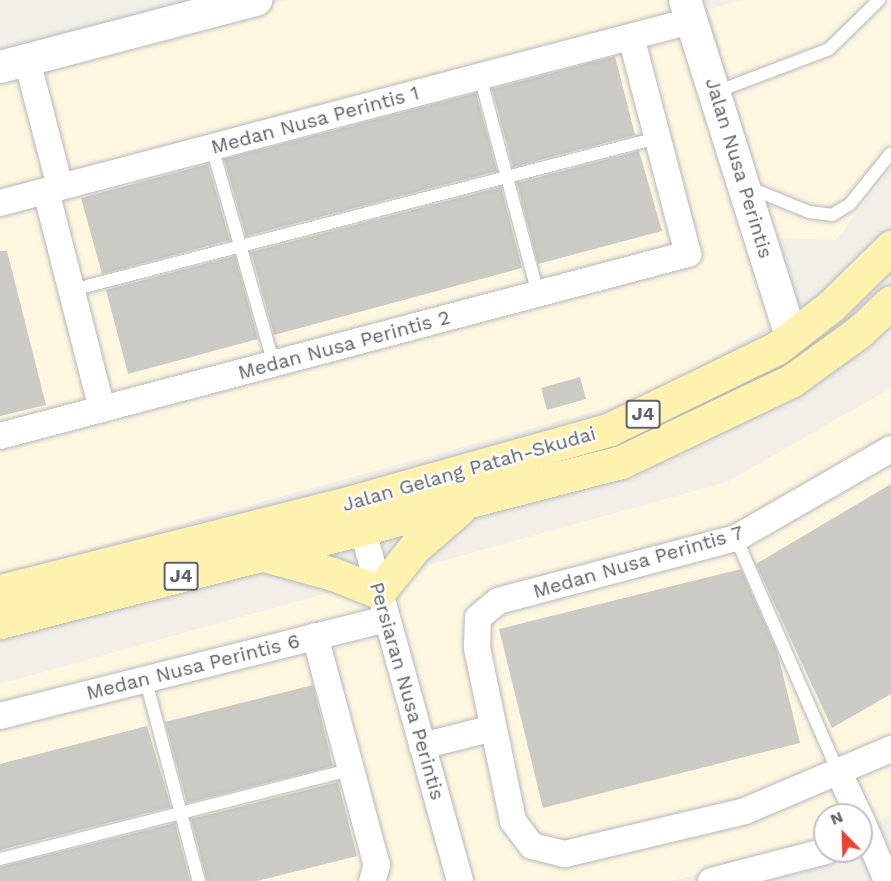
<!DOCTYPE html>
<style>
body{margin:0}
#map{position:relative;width:891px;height:881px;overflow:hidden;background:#f1efe8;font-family:"Work Sans",sans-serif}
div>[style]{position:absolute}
.commercial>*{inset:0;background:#fef7e0}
.building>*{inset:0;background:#cccac5}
.roads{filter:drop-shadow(0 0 2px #b5b8bc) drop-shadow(0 0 2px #b5b8bc)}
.service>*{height:12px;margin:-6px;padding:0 6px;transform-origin:6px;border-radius:6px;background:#fff}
.minor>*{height:26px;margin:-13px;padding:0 13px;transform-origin:13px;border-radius:13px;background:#fff}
.tertiary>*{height:32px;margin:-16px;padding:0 16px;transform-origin:16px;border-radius:16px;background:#fff}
.primary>*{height:33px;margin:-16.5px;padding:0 16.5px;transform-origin:16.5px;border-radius:16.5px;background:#fff2af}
span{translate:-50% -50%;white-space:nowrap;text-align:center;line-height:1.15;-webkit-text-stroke:4.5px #fff;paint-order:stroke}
.shield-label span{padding:2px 4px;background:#fff;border:2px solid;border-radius:4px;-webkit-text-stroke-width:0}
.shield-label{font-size:18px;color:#5f6368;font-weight:700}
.street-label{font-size:20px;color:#5f6368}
.north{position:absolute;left:813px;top:803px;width:60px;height:60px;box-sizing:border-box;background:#fff;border:2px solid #bfc1c3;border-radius:50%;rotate:337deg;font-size:16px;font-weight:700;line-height:24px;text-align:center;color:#5f6368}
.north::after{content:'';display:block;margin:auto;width:21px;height:27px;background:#ea4335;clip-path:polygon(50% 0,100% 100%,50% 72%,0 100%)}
</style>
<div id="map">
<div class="commercial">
<div style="clip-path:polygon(288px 0,685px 0,785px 316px,650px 396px,0 573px,0 75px)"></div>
<div style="clip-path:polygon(740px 0,891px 0,891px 168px,836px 240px,778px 238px,708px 10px)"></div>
<div style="clip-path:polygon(891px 388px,891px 815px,866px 829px,861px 815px,825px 815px,825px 840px,673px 881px,0 881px,0 684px,727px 482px)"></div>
</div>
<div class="building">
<div style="clip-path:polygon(615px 56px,635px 135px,513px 167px,492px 89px)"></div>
<div style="clip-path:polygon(476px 93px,497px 171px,246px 236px,224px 159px)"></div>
<div style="clip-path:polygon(639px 151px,662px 231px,538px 264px,517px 183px)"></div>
<div style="clip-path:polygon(208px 164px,230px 240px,102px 274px,81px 198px)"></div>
<div style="clip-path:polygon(501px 187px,522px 268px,274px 335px,251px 252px)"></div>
<div style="clip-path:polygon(0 251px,7px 251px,46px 405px,0 416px)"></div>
<div style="clip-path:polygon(235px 256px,258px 339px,128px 374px,106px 290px)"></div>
<div style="clip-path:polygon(580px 377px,586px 399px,547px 410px,541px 388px)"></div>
<div style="clip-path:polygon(891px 484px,891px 694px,832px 728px,756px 564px)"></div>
<div style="clip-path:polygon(741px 569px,777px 651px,800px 743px,543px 808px,499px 629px)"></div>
<div style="clip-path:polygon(313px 685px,333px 766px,187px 803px,165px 722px)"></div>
<div style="clip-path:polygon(147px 726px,171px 807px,0 850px,0 764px)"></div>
<div style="clip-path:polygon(338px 782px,357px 856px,257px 881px,207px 881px,191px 819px)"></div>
<div style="clip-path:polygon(175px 823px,190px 881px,0 881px,0 867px)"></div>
</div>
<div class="roads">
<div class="service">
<div style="left:480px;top:76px;width:226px;rotate:75.1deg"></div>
<div style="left:716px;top:92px;width:121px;rotate:-20.8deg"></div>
<div style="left:829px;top:49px;width:70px;rotate:-44.4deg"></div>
<div style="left:212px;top:147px;width:226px;rotate:74.1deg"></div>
<div style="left:748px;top:187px;width:66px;rotate:22.3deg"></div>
<div style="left:809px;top:212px;width:23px;rotate:7deg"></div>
<div style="left:832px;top:215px;width:21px;rotate:-31deg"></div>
<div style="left:850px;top:204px;width:65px;rotate:-51.2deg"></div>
<div style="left:72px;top:290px;width:604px;rotate:-14.57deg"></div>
<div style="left:736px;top:538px;width:254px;rotate:66.4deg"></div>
<div style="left:146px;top:681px;width:207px;rotate:75.2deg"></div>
<div style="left:0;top:859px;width:361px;rotate:-14.3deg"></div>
</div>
<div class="minor">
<div style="left:27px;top:60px;width:131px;rotate:75.4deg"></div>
<div style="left:46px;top:191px;width:225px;rotate:75.6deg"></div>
<div style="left:0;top:203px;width:718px;rotate:-14.77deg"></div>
<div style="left:0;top:436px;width:712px;rotate:-14.82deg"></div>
<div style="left:688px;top:254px;width:224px;rotate:-104.7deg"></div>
<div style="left:891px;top:449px;width:179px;rotate:150.1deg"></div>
<div style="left:736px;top:538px;width:246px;rotate:165.2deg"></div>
<div style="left:498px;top:601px;width:26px;rotate:140deg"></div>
<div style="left:478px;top:618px;width:30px;rotate:92deg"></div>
<div style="left:477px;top:648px;width:177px;rotate:78.2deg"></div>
<div style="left:513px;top:821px;width:31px;rotate:53deg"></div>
<div style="left:532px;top:846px;width:34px;rotate:14deg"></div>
<div style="left:565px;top:854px;width:185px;rotate:-13.4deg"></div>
<div style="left:745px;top:811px;width:159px;rotate:-23deg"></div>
<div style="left:358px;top:513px;width:382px;rotate:74.5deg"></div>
<div style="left:315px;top:636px;width:237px;rotate:74.9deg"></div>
<div style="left:377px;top:865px;width:17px;rotate:107deg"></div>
<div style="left:0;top:716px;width:398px;rotate:-14.1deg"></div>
<div style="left:422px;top:746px;width:73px;rotate:-14.2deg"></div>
<div style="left:838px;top:771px;width:49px;rotate:64.5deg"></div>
<div style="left:861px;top:819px;width:67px;rotate:67.2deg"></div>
<div style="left:711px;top:881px;width:119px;rotate:-14.6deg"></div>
</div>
<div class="tertiary">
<div style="left:685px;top:0;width:353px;rotate:72.5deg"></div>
<div style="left:0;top:67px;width:265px;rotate:-14.7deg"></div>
</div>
<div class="primary">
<div style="left:268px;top:556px;width:67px;rotate:15.5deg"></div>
<div style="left:333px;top:574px;width:49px;rotate:21.4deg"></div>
<div style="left:379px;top:592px;width:56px;rotate:-51.5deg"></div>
<div style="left:414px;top:548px;width:60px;rotate:-40.9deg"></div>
<div style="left:0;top:591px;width:366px;rotate:-14.2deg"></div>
<div style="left:355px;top:501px;width:263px;rotate:-15.7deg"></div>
<div style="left:608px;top:430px;width:188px;rotate:-25.9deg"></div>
<div style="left:777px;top:348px;width:70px;rotate:-38deg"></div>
<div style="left:832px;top:305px;width:83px;rotate:-44.5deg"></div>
<div style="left:0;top:622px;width:641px;rotate:-14.45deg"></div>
<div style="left:621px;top:462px;width:188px;rotate:-25.5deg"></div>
<div style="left:791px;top:381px;width:85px;rotate:-35.9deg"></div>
<div style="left:860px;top:331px;width:42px;rotate:-43.1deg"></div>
</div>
</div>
<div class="shield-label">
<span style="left:643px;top:414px">J4</span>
<span style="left:181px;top:576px">J4</span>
</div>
<div class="street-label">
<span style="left:315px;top:120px;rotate:-15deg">Medan Nusa Perintis 1</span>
<span style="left:739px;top:168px;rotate:73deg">Jalan Nusa Perintis</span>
<span style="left:344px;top:345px;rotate:-15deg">Medan Nusa Perintis 2</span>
<span style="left:469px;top:469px;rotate:-16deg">Jalan Gelang Patah-Skudai</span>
<span style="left:638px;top:562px;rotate:-16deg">Medan Nusa Perintis 7</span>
<span style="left:193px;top:667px;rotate:-14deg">Medan Nusa Perintis 6</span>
<span style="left:407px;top:691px;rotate:74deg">Persiaran Nusa Perintis</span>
</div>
<div class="north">N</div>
</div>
